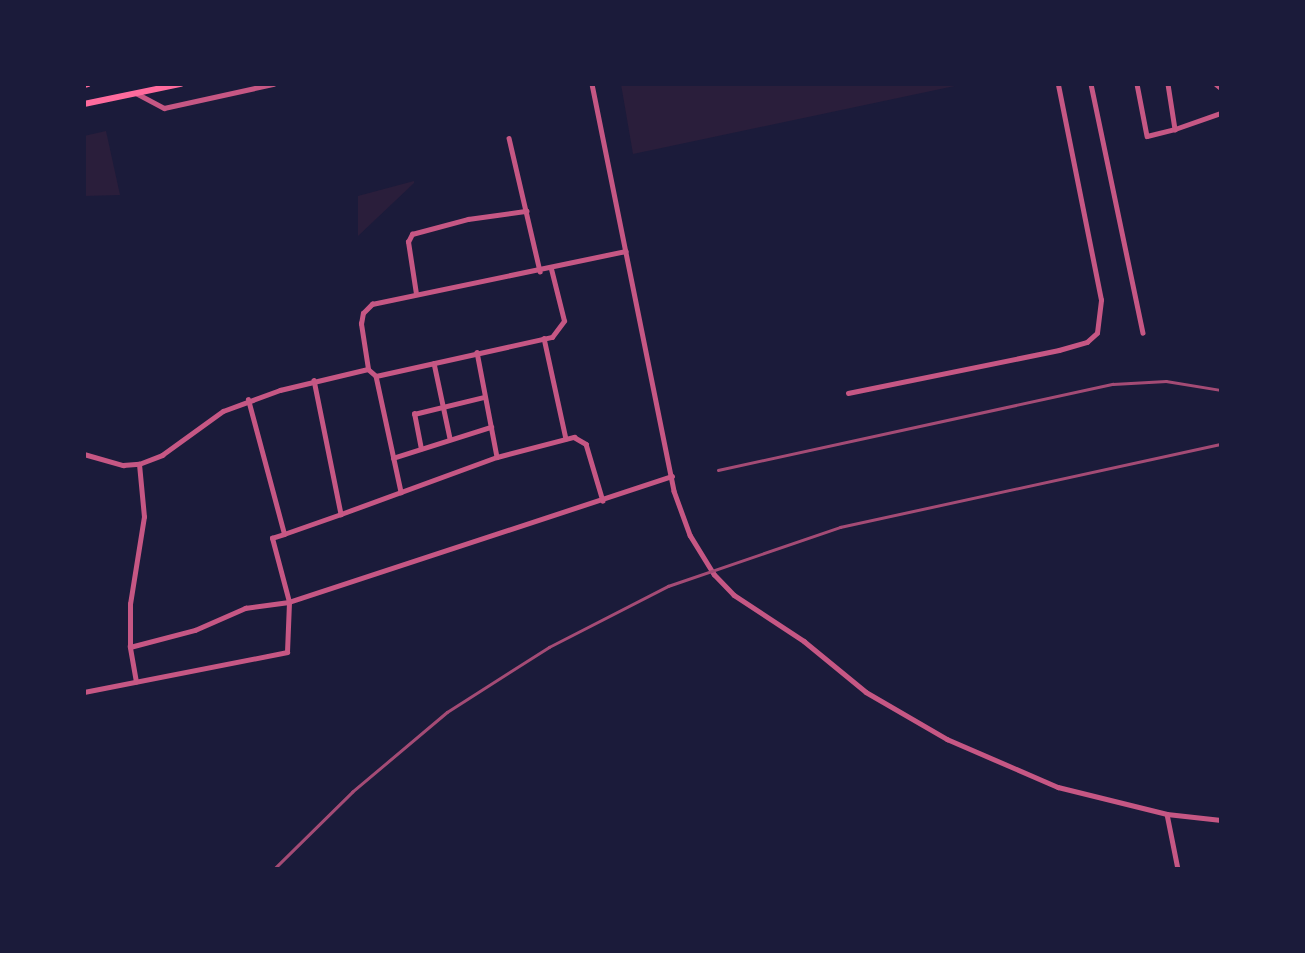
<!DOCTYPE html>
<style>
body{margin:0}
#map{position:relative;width:1305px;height:953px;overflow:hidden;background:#1b1b3a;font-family:"Public Sans",sans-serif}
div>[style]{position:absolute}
.green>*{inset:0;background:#2a1e3b}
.minor>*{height:4.5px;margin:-2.25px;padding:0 2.25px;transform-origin:2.25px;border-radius:2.25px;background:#c65784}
.secondary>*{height:6px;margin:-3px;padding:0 3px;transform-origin:3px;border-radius:3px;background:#ff6b9d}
.rail>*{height:2.5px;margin:-1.25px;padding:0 1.25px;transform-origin:1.25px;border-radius:1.25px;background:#a44b75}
span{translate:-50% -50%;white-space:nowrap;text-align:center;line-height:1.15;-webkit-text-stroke:5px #1b1b3a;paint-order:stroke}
.frame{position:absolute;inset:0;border:86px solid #1b1b3a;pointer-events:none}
</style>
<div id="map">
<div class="green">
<div style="clip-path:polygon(621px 84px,964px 84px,633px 154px)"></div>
<div style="clip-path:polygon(106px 131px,120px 195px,84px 196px,84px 136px)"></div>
<div style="clip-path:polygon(414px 181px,414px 183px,358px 236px,358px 196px)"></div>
</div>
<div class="minor">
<div style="left:592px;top:84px;width:415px;rotate:78.6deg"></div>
<div style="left:674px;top:491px;width:47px;rotate:70deg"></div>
<div style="left:690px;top:535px;width:46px;rotate:58.4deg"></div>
<div style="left:714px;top:574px;width:29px;rotate:46deg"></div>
<div style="left:734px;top:595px;width:84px;rotate:33.3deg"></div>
<div style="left:804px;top:641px;width:80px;rotate:39.4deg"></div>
<div style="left:866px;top:692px;width:94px;rotate:30.1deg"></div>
<div style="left:947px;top:739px;width:121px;rotate:23.4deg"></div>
<div style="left:1058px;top:787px;width:112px;rotate:13.9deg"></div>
<div style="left:1167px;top:814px;width:54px;rotate:6.3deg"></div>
<div style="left:1091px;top:84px;width:254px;rotate:78.2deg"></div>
<div style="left:1137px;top:84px;width:53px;rotate:79.1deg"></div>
<div style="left:1147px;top:136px;width:29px;rotate:-14deg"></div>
<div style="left:1168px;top:84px;width:46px;rotate:81.2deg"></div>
<div style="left:1175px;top:129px;width:49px;rotate:-19.2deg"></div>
<div style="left:1216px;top:84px;width:6px;rotate:39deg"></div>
<div style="left:136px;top:93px;width:32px;rotate:28deg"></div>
<div style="left:164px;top:108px;width:112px;rotate:-12.4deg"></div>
<div style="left:509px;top:138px;width:137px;rotate:76.9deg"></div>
<div style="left:416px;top:294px;width:53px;rotate:-98.7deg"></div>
<div style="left:408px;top:242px;width:9px;rotate:-63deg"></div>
<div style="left:412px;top:234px;width:58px;rotate:-15deg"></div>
<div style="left:468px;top:219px;width:59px;rotate:-7.9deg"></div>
<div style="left:544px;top:338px;width:103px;rotate:77.7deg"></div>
<div style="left:477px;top:352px;width:107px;rotate:79.2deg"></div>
<div style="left:434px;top:363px;width:77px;rotate:78deg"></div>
<div style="left:368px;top:369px;width:46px;rotate:-98.8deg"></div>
<div style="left:361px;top:324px;width:11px;rotate:-80deg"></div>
<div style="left:363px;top:313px;width:13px;rotate:-45deg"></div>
<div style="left:372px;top:304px;width:259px;rotate:-11.8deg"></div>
<div style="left:376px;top:376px;width:119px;rotate:77.8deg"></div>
<div style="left:314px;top:380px;width:137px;rotate:78.6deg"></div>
<div style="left:341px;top:514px;width:166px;rotate:-20.1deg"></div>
<div style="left:497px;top:457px;width:80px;rotate:-14.6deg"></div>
<div style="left:574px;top:437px;width:14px;rotate:30deg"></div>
<div style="left:586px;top:444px;width:59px;rotate:73.4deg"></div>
<div style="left:848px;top:393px;width:215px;rotate:-11.5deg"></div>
<div style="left:1059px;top:350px;width:29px;rotate:-16deg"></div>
<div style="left:1087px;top:342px;width:13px;rotate:-42deg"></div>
<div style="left:1097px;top:333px;width:33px;rotate:-83deg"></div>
<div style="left:1101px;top:300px;width:220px;rotate:-101.3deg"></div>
<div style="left:421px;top:449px;width:36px;rotate:-101deg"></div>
<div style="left:414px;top:414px;width:72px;rotate:-13.7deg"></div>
<div style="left:84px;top:454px;width:41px;rotate:15.8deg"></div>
<div style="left:123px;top:465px;width:16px;rotate:-4deg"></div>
<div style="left:139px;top:464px;width:25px;rotate:-21deg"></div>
<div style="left:162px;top:455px;width:75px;rotate:-35.8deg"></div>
<div style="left:223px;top:411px;width:61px;rotate:-20.2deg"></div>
<div style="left:280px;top:390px;width:90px;rotate:-13.4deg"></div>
<div style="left:368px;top:369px;width:11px;rotate:41deg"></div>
<div style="left:376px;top:376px;width:180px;rotate:-12.5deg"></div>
<div style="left:552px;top:337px;width:20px;rotate:-53deg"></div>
<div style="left:564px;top:321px;width:54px;rotate:-104deg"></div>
<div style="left:393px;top:458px;width:103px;rotate:-17.6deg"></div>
<div style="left:284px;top:534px;width:60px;rotate:-19.3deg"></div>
<div style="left:130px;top:647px;width:43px;rotate:-90deg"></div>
<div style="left:130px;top:604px;width:88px;rotate:-80.9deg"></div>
<div style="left:144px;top:517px;width:53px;rotate:-95.4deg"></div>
<div style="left:136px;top:682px;width:36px;rotate:-100deg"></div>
<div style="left:130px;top:647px;width:67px;rotate:-14.7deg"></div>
<div style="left:195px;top:630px;width:55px;rotate:-23.7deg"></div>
<div style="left:245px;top:608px;width:44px;rotate:-7.8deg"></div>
<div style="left:289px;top:602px;width:403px;rotate:-18.2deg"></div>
<div style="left:84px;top:692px;width:207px;rotate:-11.1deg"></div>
<div style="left:287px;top:652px;width:50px;rotate:-87.7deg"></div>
<div style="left:289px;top:602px;width:66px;rotate:-104.9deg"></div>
<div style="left:272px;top:538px;width:13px;rotate:-18deg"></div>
<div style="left:284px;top:534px;width:139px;rotate:-105deg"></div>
<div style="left:1167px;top:814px;width:56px;rotate:78.7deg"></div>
</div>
<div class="secondary">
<div style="left:84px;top:85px;width:4px;rotate:-14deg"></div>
<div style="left:84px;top:104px;width:99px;rotate:-11.7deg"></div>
</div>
<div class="rail">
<div style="left:718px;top:470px;width:404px;rotate:-12.3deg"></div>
<div style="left:1113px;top:384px;width:53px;rotate:-3.2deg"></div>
<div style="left:1166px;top:381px;width:56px;rotate:9.3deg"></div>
<div style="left:274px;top:869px;width:110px;rotate:-44.6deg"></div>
<div style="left:352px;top:792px;width:124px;rotate:-40.1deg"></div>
<div style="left:447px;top:712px;width:121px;rotate:-32.5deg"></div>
<div style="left:549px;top:647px;width:134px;rotate:-27.1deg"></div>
<div style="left:668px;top:586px;width:182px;rotate:-18.9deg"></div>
<div style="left:840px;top:527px;width:390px;rotate:-12.3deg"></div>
</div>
<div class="frame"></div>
</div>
